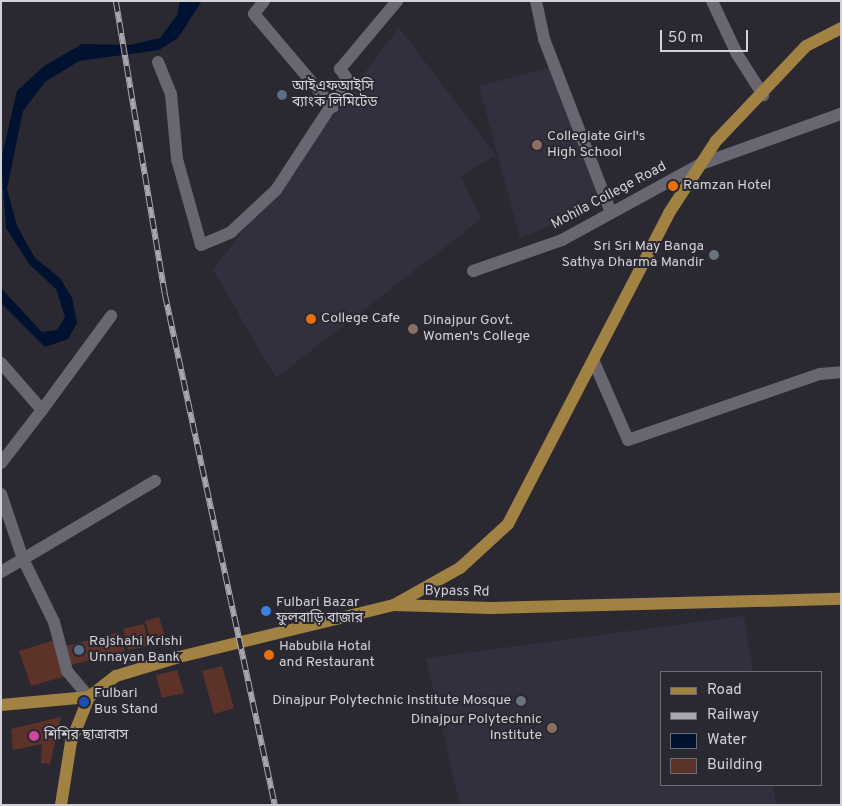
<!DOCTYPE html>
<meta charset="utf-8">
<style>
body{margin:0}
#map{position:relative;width:842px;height:806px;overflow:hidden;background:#2a2932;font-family:Overpass,"Noto Sans Bengali",sans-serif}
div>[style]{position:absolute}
.built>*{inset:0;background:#32303f}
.water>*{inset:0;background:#00122f}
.building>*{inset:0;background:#5d3229}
.minor>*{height:12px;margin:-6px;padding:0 6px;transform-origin:6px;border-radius:6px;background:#676671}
.major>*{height:12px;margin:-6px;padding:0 6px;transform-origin:6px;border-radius:6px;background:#a28242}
.rail>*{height:5.5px;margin-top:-2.75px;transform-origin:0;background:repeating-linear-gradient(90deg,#2a2932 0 11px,#a8a7ae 0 22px);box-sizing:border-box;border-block:1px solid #a8a7ae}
.dots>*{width:14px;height:14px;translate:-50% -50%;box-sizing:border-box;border:2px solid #2a2932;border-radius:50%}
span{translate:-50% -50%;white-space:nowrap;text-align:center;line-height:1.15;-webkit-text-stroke:4px #2a2932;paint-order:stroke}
.poi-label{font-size:14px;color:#d2d1d7}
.left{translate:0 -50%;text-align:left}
.right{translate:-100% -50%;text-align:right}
.street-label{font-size:14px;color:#d2d1d7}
.frame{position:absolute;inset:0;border:2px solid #d2d1d7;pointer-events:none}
.legend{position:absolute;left:660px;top:671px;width:162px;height:115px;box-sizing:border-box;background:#2a2932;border:1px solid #6d6c74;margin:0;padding:6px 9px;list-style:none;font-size:15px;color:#d2d1d7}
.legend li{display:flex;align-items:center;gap:10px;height:25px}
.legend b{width:25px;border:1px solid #6d6c74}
.scale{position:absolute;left:660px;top:30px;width:88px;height:22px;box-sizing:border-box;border:2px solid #d2d1d7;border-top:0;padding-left:6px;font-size:15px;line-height:18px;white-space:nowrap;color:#d2d1d7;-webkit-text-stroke:4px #2a2932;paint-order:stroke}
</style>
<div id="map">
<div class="built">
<div style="clip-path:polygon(399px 28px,496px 155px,461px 176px,481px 219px,276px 378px,213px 270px)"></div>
<div style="clip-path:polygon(552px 67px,601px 205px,520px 238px,479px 86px)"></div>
<div style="clip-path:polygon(744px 616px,753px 672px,661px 672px,661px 785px,773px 785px,776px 805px,460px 805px,426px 658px)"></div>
</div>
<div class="water">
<div style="clip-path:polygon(180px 1px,202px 1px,178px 38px,159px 50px,79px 61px,45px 82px,23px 111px,7px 189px,17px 226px,35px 258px,60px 278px,72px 298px,77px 323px,68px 339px,45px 347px,1px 303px,1px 288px,42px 332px,57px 330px,65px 317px,56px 289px,29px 264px,6px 228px,1px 160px,17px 91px,44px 66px,82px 44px,130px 45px,160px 38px,177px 15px)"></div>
</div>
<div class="building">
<div style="clip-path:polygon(159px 617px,165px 637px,151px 641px,145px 621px)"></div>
<div style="clip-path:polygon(144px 624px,149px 646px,128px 650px,123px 629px)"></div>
<div style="clip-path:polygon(120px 632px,125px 651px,67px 666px,62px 647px)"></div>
<div style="clip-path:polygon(55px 640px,66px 676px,31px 686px,19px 651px)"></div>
<div style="clip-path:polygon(222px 666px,234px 708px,214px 714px,202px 671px)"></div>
<div style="clip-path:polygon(177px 670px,184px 693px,162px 698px,156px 675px)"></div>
<div style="clip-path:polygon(61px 717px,50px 764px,41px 763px,42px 744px,13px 750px,11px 729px)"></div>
</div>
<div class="minor">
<div style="left:264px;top:1px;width:16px;rotate:128deg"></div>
<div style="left:254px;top:14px;width:122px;rotate:49.7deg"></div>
<div style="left:536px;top:1px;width:39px;rotate:78deg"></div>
<div style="left:544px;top:39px;width:186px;rotate:68.9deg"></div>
<div style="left:712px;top:1px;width:59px;rotate:64.7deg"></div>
<div style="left:737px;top:54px;width:49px;rotate:57.6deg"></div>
<div style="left:158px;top:62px;width:35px;rotate:68deg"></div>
<div style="left:171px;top:94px;width:65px;rotate:84.7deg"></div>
<div style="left:177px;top:159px;width:89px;rotate:74.4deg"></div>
<div style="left:201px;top:245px;width:33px;rotate:-23deg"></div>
<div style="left:231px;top:232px;width:62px;rotate:-43deg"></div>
<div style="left:276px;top:190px;width:131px;rotate:-56.8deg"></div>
<div style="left:348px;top:80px;width:14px;rotate:-126deg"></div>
<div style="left:340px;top:69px;width:89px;rotate:-50deg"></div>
<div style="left:473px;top:271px;width:94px;rotate:-19.2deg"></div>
<div style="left:562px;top:240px;width:158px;rotate:-28.7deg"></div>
<div style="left:701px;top:164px;width:149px;rotate:-19.7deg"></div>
<div style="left:594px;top:362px;width:85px;rotate:66.4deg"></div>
<div style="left:628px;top:440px;width:203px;rotate:-19deg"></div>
<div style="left:820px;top:374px;width:21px;rotate:-5deg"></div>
<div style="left:1px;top:363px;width:62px;rotate:48.9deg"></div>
<div style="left:42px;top:410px;width:67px;rotate:127.7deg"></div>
<div style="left:42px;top:410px;width:117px;rotate:-53.7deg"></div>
<div style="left:1px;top:494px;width:69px;rotate:71.3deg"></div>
<div style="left:23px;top:559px;width:70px;rotate:63.8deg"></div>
<div style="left:54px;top:622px;width:51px;rotate:75.1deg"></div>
<div style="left:67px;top:671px;width:34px;rotate:50deg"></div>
<div style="left:1px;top:572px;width:179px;rotate:-30.6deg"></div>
</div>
<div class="major">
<div style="left:394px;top:605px;width:76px;rotate:-29.3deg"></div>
<div style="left:460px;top:568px;width:65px;rotate:-42.5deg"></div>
<div style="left:508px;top:524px;width:350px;rotate:-62.6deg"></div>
<div style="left:669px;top:213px;width:86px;rotate:-56.9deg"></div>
<div style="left:716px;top:141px;width:131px;rotate:-46.5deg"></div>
<div style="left:806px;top:46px;width:39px;rotate:-27deg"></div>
<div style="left:89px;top:697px;width:34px;rotate:-38deg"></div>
<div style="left:116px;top:676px;width:66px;rotate:-16.8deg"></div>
<div style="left:179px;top:657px;width:221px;rotate:-13.6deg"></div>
<div style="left:394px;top:605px;width:97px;rotate:1.8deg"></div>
<div style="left:491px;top:608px;width:350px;rotate:-1.5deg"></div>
<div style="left:1px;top:705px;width:88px;rotate:-5.2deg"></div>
<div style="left:61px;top:805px;width:64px;rotate:-81deg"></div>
<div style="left:71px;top:742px;width:48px;rotate:-68.2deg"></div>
</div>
<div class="rail">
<div style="left:116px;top:1px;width:297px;rotate:80.5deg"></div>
<div style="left:165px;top:294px;width:523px;rotate:77.85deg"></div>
</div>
<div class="dots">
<div style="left:282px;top:95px;background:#5c6f8a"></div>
<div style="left:537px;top:145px;background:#8d6e63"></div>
<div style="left:673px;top:186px;background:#e8710a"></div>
<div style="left:714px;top:255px;background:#6b7280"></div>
<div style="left:311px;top:319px;background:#e8710a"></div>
<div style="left:413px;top:329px;background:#8d6e63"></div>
<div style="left:266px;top:611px;background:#3f7fe0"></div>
<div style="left:79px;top:650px;background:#5c6f8a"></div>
<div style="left:269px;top:655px;background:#e8710a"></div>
<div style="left:521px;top:701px;background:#6b7280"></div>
<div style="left:84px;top:702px;background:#1a4fb4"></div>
<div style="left:552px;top:728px;background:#8d6e63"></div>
<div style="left:34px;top:736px;background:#d1479c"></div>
</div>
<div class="poi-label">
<span class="left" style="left:292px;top:95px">আইএফআইসি<br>ব্যাংক লিমিটেড</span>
<span class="left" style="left:547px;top:145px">Collegiate Girl's<br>High School</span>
<span class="left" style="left:683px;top:186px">Ramzan Hotel</span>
<span class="right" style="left:704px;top:255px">Sri Sri May Banga<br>Sathya Dharma Mandir</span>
<span class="left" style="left:321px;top:319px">College Cafe</span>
<span class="left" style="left:423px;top:329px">Dinajpur Govt.<br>Women's College</span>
<span class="left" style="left:276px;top:611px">Fulbari Bazar<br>ফুলবাড়ি বাজার</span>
<span class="left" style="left:89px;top:650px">Rajshahi Krishi<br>Unnayan Bank</span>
<span class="left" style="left:279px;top:655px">Habubila Hotal<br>and Restaurant</span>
<span class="left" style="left:94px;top:702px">Fulbari<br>Bus Stand</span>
<span class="right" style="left:511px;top:701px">Dinajpur Polytechnic Institute Mosque</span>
<span class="right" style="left:542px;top:728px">Dinajpur Polytechnic<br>Institute</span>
<span class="left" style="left:44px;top:736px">শিশির ছাত্রাবাস</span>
</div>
<div class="street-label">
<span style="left:609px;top:196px;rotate:-28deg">Mohila College Road</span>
<span style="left:457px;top:592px;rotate:1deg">Bypass Rd</span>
</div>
<div class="frame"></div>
<ul class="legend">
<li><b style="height:6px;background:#a28242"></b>Road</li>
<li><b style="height:6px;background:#a8a7ae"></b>Railway</li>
<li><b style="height:14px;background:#00122f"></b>Water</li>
<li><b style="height:14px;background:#5d3229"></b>Building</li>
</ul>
<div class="scale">50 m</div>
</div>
